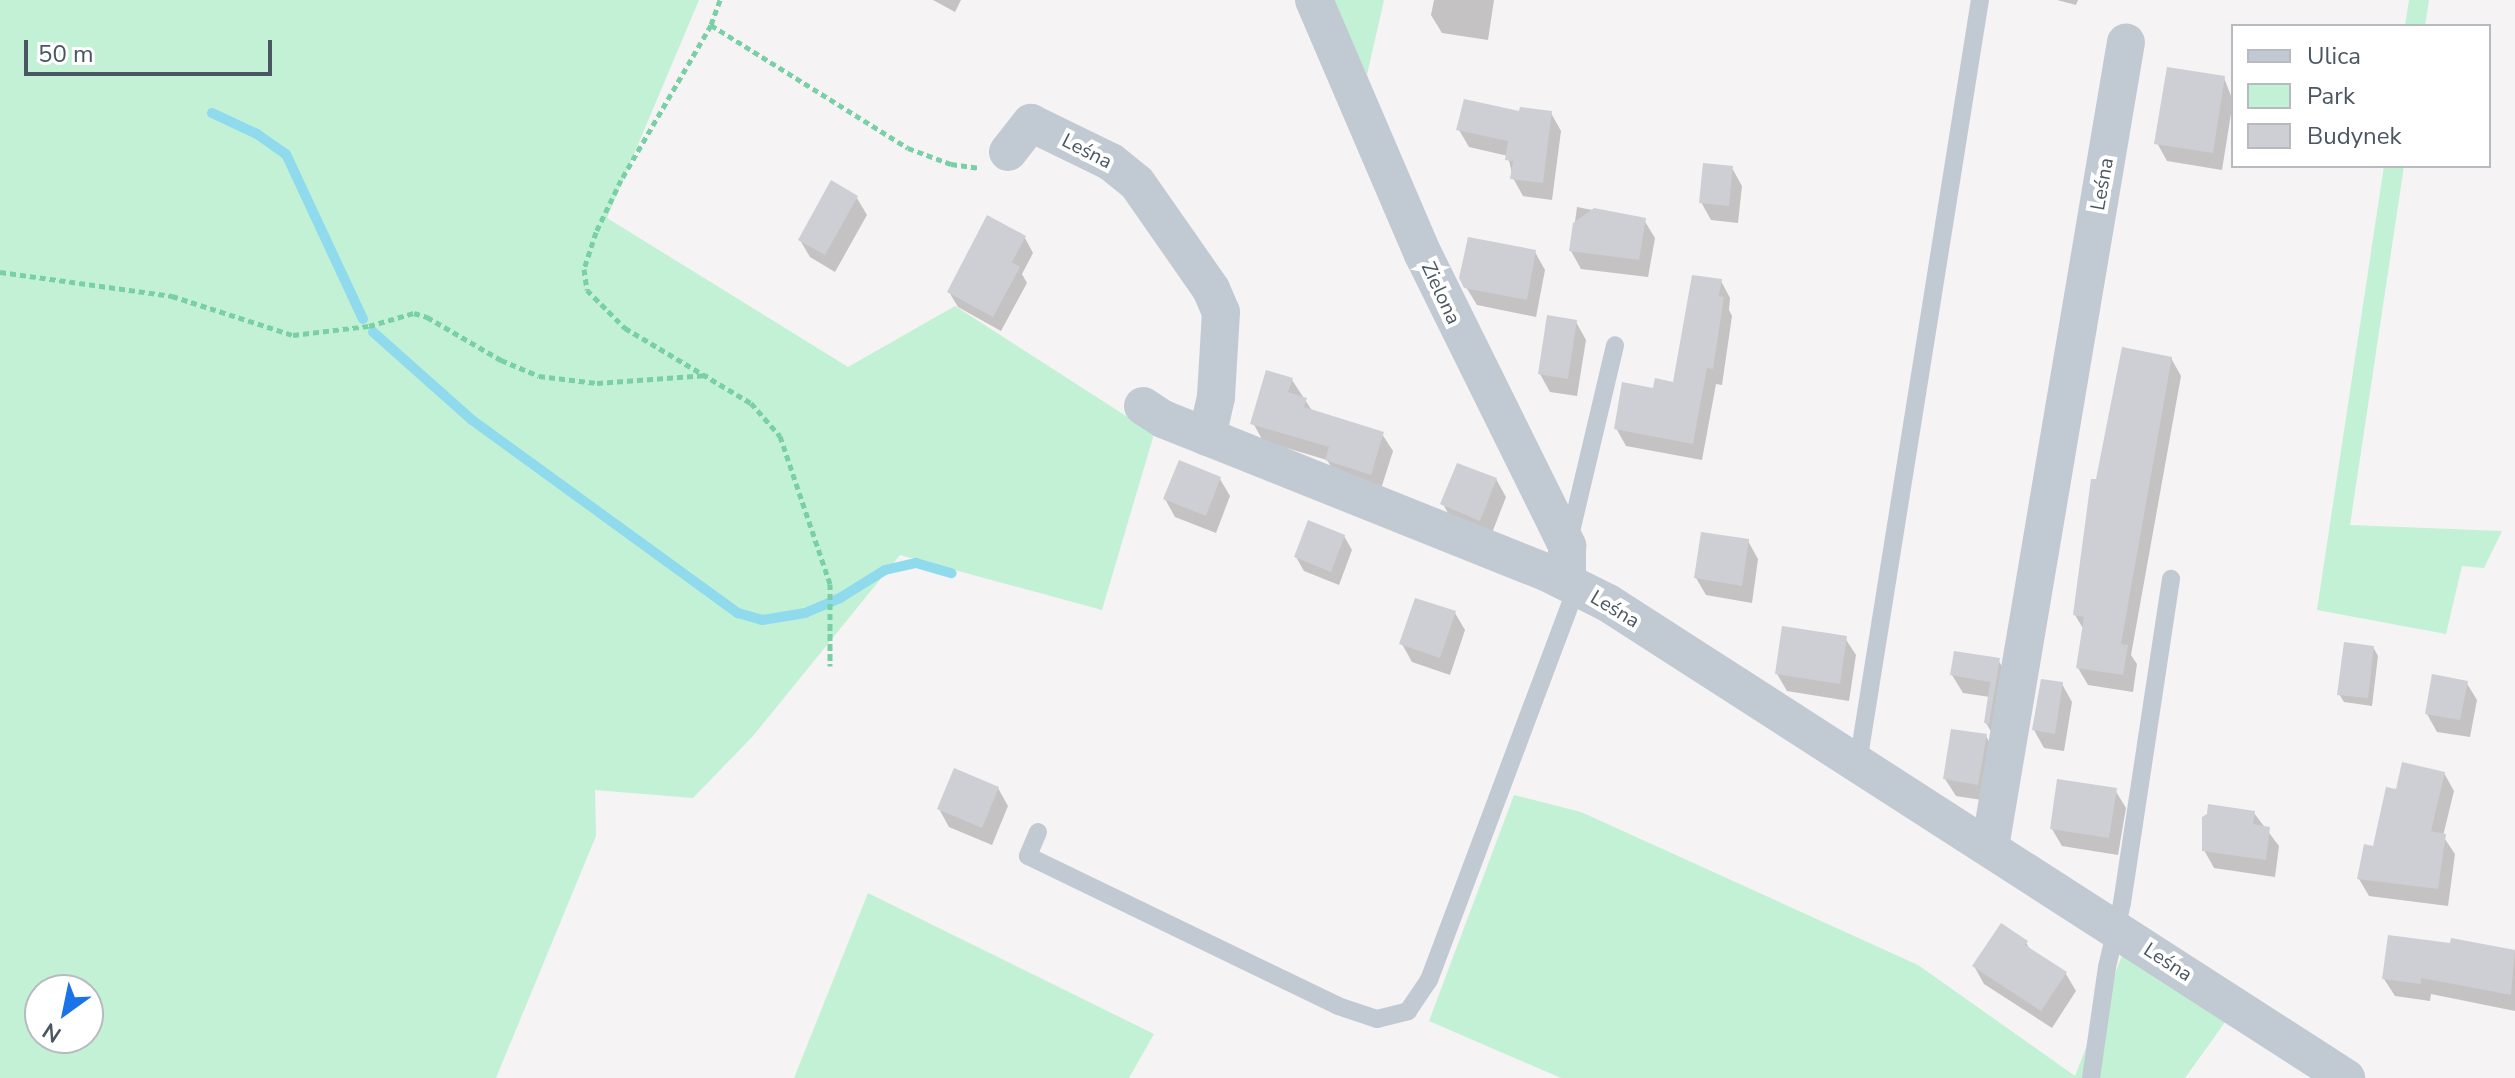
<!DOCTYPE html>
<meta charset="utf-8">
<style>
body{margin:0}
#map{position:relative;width:2515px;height:1078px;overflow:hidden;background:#f5f3f3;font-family:"Nunito Sans",sans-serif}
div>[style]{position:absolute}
.green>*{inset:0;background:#c3f1d5}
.shadow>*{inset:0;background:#0003}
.stream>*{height:10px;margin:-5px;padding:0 5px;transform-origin:5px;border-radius:5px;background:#90daee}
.building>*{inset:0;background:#cdcfd5}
.path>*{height:5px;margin-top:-2.5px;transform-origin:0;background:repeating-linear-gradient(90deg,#7ad0a6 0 6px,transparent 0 10px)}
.service>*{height:18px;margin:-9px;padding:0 9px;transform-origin:9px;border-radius:9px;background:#c1cad2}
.minor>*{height:38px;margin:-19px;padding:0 19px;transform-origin:19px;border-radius:19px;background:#c1cad2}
span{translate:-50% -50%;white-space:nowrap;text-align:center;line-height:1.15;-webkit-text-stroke:8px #fff;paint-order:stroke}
.street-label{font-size:20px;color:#4a5661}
.legend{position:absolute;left:2231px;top:24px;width:260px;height:144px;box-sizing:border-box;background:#fff;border:2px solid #b7bbc0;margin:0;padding:10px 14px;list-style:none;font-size:24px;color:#4a5661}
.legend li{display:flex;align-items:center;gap:16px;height:40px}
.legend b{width:40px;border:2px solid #b7bbc0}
.north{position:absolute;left:24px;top:974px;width:80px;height:80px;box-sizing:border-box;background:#fff;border:2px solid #b7bbc0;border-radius:50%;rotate:213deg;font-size:22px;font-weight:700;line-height:32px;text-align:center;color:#4a5661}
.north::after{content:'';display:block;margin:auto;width:28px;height:36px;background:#1a73e8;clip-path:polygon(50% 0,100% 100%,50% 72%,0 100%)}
.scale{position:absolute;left:24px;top:40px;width:248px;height:36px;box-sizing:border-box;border:4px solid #4a5661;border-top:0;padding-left:10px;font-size:24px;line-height:28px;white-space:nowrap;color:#4a5661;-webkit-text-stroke:6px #fff;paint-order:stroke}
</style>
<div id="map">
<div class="green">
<div style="clip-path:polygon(evenodd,0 0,699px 0,607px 218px,848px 367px,955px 306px,1154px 434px,1102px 610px,900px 555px,753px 736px,693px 798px,595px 790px,596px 836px,496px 1078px,0 1078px,0 0,40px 990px,88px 990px,88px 1038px,40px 1038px,40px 990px)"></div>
<div style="clip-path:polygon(1332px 0,1384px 0,1367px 75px)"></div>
<div style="clip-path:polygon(2409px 0,2429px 0,2425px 26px,2405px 26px)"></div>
<div style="clip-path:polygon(2384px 166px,2404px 166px,2350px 525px,2502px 531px,2484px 568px,2462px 566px,2446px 634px,2317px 610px)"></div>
<div style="clip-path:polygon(1514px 795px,1581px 812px,1918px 965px,2075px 1076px,2134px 925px,2243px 997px,2185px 1078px,1561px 1078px,1429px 1021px)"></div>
<div style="clip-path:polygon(868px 893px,1154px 1034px,1129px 1078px,794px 1078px)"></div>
</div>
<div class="shadow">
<div style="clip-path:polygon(933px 0,961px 0,955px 12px)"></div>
<div style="clip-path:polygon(1434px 0,1494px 0,1488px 40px,1442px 33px,1431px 15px)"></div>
<div style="clip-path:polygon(2057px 0,2078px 0,2076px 5px)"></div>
<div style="clip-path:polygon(2224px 78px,2233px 101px,2222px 170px,2167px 161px,2157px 143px)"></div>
<div style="clip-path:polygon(1551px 113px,1561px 131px,1552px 200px,1523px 196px,1513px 178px,1508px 156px,1469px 147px,1459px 130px,1521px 114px)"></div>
<div style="clip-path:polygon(1732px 168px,1742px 186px,1738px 223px,1711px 220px,1701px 202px)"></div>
<div style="clip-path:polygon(857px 198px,867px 215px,835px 272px,810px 257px,800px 240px)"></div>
<div style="clip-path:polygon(1577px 207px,1644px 220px,1655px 238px,1648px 277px,1581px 269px,1571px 251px)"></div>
<div style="clip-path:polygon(1025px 238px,1033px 253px,1022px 274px,1027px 283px,1001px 331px,958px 307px,949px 292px)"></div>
<div style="clip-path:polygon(1535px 252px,1545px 270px,1536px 317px,1477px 305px,1466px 287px)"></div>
<div style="clip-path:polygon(1721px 281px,1730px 298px,1729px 310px,1732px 316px,1722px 385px,1716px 384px,1702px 460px,1626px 446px,1616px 428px,1654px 391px,1675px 384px)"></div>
<div style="clip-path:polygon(1576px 322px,1586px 340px,1577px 396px,1550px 392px,1540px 374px)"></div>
<div style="clip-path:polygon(2171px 358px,2181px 376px,2131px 655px,2137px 664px,2133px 692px,2088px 685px,2078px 668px,2084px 630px,2075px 615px,2097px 482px)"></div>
<div style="clip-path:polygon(1292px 380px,1313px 412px,1382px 434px,1393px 451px,1380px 492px,1338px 478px,1327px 460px,1263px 441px,1253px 423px)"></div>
<div style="clip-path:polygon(1220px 479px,1230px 496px,1216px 533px,1175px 517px,1165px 499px)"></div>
<div style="clip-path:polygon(1496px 479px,1506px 497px,1490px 538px,1453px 522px,1443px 504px)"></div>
<div style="clip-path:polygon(1344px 536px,1352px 550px,1339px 585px,1304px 571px,1296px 557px)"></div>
<div style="clip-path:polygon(1748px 541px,1758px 559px,1752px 603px,1706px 595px,1696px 578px)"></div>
<div style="clip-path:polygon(1455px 613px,1465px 630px,1450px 675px,1412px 662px,1402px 644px)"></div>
<div style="clip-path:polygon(1845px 638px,1856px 655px,1849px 701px,1787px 691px,1777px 674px)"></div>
<div style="clip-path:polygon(2373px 647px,2378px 656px,2372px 706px,2344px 702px,2339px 694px)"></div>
<div style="clip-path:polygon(1998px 660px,2009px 677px,1996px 740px,1986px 723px,1990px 697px,1963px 693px,1952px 675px)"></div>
<div style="clip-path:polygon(2466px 682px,2477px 700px,2470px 737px,2437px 732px,2427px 714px)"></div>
<div style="clip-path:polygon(2062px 684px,2072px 702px,2064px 751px,2044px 748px,2034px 730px)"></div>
<div style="clip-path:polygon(1986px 736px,1996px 754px,1988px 801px,1956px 796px,1945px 779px)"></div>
<div style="clip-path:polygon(2444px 773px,2454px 791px,2443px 836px,2455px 854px,2448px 906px,2369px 896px,2359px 879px,2397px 792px)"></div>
<div style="clip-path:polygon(998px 788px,1008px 806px,992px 845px,949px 827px,939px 809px)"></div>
<div style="clip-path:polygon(2115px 790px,2126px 808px,2118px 855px,2062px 846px,2052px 829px)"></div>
<div style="clip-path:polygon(2254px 813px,2279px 846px,2275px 877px,2214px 868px,2204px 850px)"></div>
<div style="clip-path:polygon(2453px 940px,2515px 952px,2515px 1011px,2431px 994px,2430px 1001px,2395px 996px,2384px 979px,2452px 945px)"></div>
<div style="clip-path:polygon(2026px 942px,2031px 952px,2066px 974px,2076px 991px,2052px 1028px,1984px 984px,1974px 966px)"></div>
</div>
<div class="stream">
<div style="left:212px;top:113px;width:50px;rotate:25deg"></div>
<div style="left:257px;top:134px;width:35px;rotate:35deg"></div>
<div style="left:286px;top:154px;width:182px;rotate:65deg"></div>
<div style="left:373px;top:332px;width:132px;rotate:41.6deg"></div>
<div style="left:472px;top:420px;width:329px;rotate:36deg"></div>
<div style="left:738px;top:613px;width:25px;rotate:16deg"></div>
<div style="left:762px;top:620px;width:44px;rotate:-9.2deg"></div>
<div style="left:805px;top:613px;width:38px;rotate:-23deg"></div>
<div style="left:840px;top:598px;width:53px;rotate:-31.9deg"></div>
<div style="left:885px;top:570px;width:32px;rotate:-13deg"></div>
<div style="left:916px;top:563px;width:37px;rotate:16deg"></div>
</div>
<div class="building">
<div style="clip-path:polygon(2167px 67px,2225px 76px,2213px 153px,2154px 144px)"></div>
<div style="clip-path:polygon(1464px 99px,1519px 111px,1520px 107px,1552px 111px,1543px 183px,1510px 179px,1513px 161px,1505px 160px,1508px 141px,1456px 130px)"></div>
<div style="clip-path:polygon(1703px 163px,1733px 166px,1729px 206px,1699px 203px)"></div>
<div style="clip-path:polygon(831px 180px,858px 196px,825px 255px,798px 240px)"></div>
<div style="clip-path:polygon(1594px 208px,1646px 218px,1639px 260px,1569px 251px,1573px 223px)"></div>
<div style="clip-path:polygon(987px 215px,1026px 236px,1012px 262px,1020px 267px,993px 317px,947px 292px)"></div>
<div style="clip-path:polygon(1468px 237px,1536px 250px,1527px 300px,1464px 288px,1459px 278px)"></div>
<div style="clip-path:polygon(1692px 275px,1722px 279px,1719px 296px,1724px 297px,1713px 369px,1707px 368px,1693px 444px,1614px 429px,1622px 382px,1653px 388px,1655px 378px,1673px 382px)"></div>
<div style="clip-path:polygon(1547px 315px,1577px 320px,1568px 379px,1538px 374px)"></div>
<div style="clip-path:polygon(2122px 347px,2172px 357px,2121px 644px,2128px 645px,2123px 675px,2076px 668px,2084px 617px,2073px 615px,2091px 479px,2096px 479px)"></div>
<div style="clip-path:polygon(1266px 370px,1293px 378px,1288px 392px,1307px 398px,1304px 407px,1384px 432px,1371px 475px,1325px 460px,1329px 447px,1250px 424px)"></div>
<div style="clip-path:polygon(1179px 460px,1221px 477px,1206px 516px,1163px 499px)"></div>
<div style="clip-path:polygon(1457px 463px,1497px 478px,1480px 521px,1440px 504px)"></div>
<div style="clip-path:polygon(1308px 520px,1345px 535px,1331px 572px,1294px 557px)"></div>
<div style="clip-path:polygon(1701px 532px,1749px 539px,1742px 586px,1694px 578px)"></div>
<div style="clip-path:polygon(1415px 598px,1456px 611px,1440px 658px,1399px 644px)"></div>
<div style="clip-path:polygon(1782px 626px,1847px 636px,1840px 684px,1775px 674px)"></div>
<div style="clip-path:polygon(2344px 642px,2374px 646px,2368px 698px,2337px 695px)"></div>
<div style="clip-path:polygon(1954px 651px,2000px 658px,1989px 724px,1984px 723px,1990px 682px,1950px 675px)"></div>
<div style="clip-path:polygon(2432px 674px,2468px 681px,2460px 720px,2425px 714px)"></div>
<div style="clip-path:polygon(2041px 679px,2063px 682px,2055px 734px,2032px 730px)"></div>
<div style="clip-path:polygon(1951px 729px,1987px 734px,1978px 785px,1943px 779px)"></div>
<div style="clip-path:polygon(2402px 762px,2445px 772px,2431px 831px,2446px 834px,2438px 889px,2357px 879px,2364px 844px,2373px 846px,2386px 787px,2396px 789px)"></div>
<div style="clip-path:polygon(954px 768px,999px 787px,982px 828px,937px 809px)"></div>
<div style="clip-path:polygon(2057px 779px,2117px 788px,2109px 838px,2050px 829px)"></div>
<div style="clip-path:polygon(2208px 804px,2255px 811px,2253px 824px,2270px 827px,2266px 860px,2202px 851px,2202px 817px,2207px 814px)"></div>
<div style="clip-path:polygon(2001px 923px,2028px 941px,2025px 945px,2067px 972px,2041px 1011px,1972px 966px)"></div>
<div style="clip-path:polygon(2388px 935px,2450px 943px,2451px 938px,2515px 950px,2511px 995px,2421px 978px,2421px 984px,2382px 979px)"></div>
</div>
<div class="path">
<div style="left:720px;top:0;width:27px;rotate:110deg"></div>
<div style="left:711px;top:25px;width:179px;rotate:120.1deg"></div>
<div style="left:621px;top:180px;width:58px;rotate:115.7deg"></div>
<div style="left:596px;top:232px;width:39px;rotate:108deg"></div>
<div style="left:584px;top:269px;width:21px;rotate:82deg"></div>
<div style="left:587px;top:290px;width:54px;rotate:45deg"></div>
<div style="left:625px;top:328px;width:147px;rotate:30.8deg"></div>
<div style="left:751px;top:403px;width:44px;rotate:48.7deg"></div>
<div style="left:780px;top:436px;width:156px;rotate:71.3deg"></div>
<div style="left:830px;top:584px;width:82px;rotate:90deg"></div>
<div style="left:711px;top:25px;width:232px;rotate:32deg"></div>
<div style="left:908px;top:148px;width:46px;rotate:20.4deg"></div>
<div style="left:951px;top:164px;width:29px;rotate:8deg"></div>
<div style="left:0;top:272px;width:174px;rotate:7.9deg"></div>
<div style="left:172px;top:296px;width:127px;rotate:17.9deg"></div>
<div style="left:293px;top:335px;width:77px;rotate:-6.8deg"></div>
<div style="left:369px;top:326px;width:47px;rotate:-16.1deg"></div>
<div style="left:414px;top:313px;width:14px;rotate:17deg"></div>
<div style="left:427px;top:317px;width:86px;rotate:30.2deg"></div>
<div style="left:501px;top:360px;width:41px;rotate:22.8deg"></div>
<div style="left:539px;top:376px;width:58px;rotate:6.9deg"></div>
<div style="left:597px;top:383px;width:111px;rotate:-4.1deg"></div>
</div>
<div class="service">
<div style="left:1569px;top:540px;width:200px;rotate:-76.7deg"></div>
<div style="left:1858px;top:763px;width:773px;rotate:-80.92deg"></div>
<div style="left:1038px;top:832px;width:26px;rotate:113deg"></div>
<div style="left:1028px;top:856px;width:344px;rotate:25.8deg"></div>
<div style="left:1338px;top:1006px;width:41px;rotate:18.4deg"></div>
<div style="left:1377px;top:1019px;width:32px;rotate:-14deg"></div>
<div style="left:1408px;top:1011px;width:37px;rotate:-56deg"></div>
<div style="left:1429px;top:980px;width:421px;rotate:-69.4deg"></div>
<div style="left:2091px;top:1078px;width:112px;rotate:-81.8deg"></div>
<div style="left:2107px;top:967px;width:66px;rotate:-76.8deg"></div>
<div style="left:2122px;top:903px;width:328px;rotate:-81.4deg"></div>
</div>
<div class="minor">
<div style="left:1314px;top:0;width:276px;rotate:66.8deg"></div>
<div style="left:1423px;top:254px;width:326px;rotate:63.7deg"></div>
<div style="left:1567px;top:546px;width:35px;rotate:90deg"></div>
<div style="left:1008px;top:152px;width:37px;rotate:-52deg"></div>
<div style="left:1031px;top:123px;width:89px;rotate:26deg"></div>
<div style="left:1111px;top:162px;width:33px;rotate:39deg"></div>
<div style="left:1137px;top:183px;width:129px;rotate:55.1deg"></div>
<div style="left:1211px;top:289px;width:25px;rotate:67deg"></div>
<div style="left:1221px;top:312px;width:85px;rotate:93.4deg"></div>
<div style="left:1216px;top:397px;width:41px;rotate:102.7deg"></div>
<div style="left:1143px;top:406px;width:24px;rotate:33deg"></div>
<div style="left:1163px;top:419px;width:415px;rotate:21.8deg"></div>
<div style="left:1548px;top:573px;width:67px;rotate:26.6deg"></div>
<div style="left:1608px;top:603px;width:878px;rotate:32.77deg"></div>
<div style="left:1990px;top:847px;width:816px;rotate:-80.41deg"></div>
</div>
<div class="street-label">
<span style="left:1087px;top:151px;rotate:27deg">Leśna</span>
<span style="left:2102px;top:184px;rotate:-80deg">Leśna</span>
<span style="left:1441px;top:293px;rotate:65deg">Zielona</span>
<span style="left:1615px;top:609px;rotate:31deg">Leśna</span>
<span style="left:2168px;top:962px;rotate:33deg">Leśna</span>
</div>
<ul class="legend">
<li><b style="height:10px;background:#c1cad2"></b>Ulica</li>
<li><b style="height:22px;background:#c3f1d5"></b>Park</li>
<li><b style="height:22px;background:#cdcfd5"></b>Budynek</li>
</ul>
<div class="north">N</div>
<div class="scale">50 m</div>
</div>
